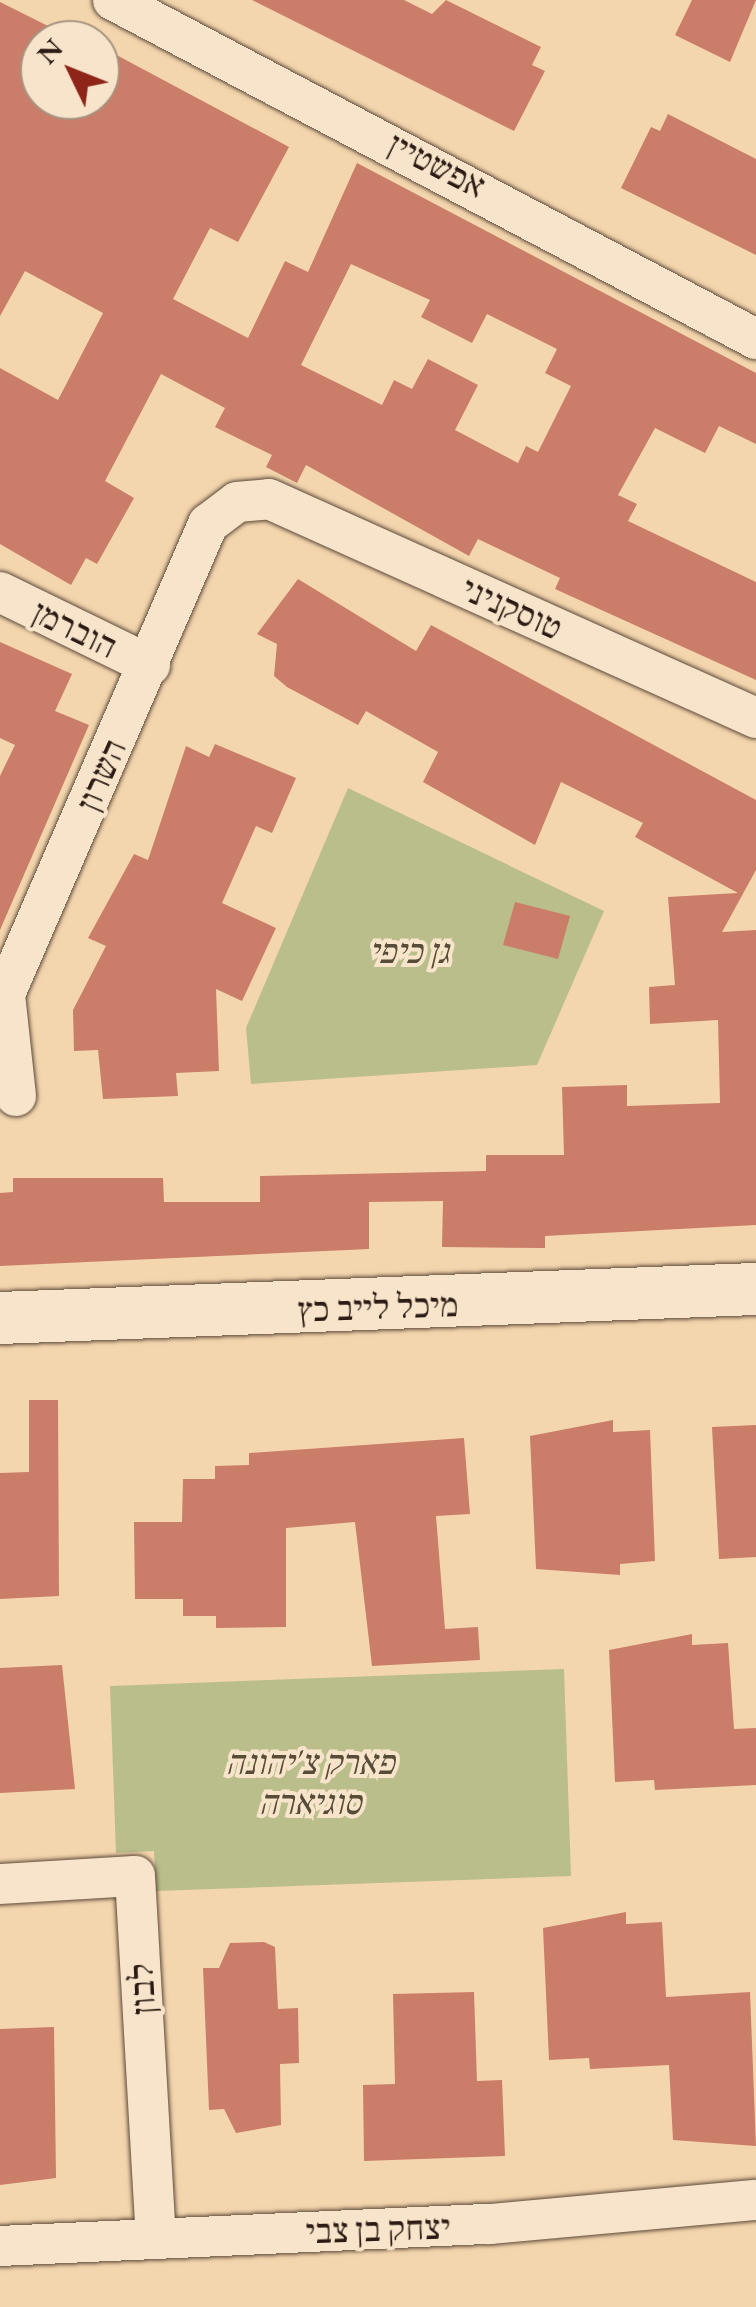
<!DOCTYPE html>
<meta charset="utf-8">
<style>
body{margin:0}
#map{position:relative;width:756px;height:2307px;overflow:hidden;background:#f4d6ae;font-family:"EB Garamond","Frank Ruhl Libre",serif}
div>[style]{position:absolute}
.green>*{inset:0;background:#babe8b}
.building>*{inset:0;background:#ca7d69}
.roads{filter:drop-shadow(0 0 2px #5d4a3a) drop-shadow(0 0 2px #5d4a3a)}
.minor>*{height:40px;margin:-20px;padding:0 20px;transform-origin:20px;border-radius:20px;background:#f8e4ca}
.tertiary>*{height:52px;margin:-26px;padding:0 26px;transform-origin:26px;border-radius:26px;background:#f8e4ca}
span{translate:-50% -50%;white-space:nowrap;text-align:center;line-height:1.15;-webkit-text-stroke:8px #f8e4ca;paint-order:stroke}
.street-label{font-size:35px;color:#2b1b14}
.park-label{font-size:35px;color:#564c38;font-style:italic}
.north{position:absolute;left:20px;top:20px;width:100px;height:100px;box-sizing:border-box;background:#f8e4ca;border:2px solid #a69481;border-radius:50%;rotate:313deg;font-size:28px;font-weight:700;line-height:40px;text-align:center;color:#2b1b14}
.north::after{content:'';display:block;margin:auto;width:35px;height:45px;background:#8f2418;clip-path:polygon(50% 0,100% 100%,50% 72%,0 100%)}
</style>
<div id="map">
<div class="green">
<div style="clip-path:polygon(348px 788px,604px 911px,537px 1065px,251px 1084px,246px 1028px)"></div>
<div style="clip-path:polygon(564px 1669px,571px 1876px,156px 1891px,154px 1851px,116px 1853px,110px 1686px)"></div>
</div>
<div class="building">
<div style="clip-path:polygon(252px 0,404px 0,432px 14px,446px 0,541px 47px,532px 65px,545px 71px,514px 131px)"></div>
<div style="clip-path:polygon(692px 0,756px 0,730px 62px,675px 35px)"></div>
<div style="clip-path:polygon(evenodd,0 2px,76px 40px,40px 40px,40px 100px,100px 100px,100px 52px,109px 51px,289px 147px,238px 242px,210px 228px,173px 299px,248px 338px,285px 261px,308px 272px,357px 163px,756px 373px,756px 444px,719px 426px,705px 453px,655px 428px,618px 495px,637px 504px,628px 521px,756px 582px,756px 680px,555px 589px,560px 578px,478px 539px,469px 556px,306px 465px,297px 483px,266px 467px,272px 455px,215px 427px,225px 408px,161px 374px,105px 481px,134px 498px,97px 564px,86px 558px,71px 585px,0 544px,0 368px,58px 400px,103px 313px,25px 271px,0 316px,0 2px,351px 264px,430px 300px,421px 317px,472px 343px,487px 314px,557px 349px,545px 373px,571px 386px,538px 452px,526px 446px,518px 463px,455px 430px,478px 385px,428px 359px,412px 389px,394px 380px,382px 405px,301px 365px,351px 264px)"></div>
<div style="clip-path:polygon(668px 114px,756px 159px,756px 255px,621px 188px,651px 127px,660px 131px)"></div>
<div style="clip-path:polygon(298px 579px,416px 651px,431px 625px,756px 800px,756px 870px,722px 932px,756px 930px,756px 1225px,545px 1236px,545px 1248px,442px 1247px,443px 1201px,369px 1202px,369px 1249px,0 1266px,0 1193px,13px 1192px,13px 1178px,163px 1178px,164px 1202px,260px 1202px,260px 1176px,486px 1171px,486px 1155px,564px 1155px,562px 1087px,627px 1085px,627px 1106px,720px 1103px,718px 1020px,650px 1024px,649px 987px,675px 985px,668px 897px,738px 893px,635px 837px,643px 823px,561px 782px,535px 845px,423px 782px,438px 752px,366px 711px,358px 725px,287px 687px,274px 676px,277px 644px,257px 634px)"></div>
<div style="clip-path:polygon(0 642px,72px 674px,55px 711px,89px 725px,0 930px,0 776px,15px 745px,0 738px)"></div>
<div style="clip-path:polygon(215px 744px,296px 778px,272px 833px,256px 826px,222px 903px,276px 928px,242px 1001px,216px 989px,219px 1071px,176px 1073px,178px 1096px,103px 1099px,98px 1050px,74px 1051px,73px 1010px,106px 946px,88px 938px,134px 854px,148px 860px,186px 746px,209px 757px)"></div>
<div style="clip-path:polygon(515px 902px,570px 916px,558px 959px,503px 945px)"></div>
<div style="clip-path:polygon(29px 1400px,58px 1400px,59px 1596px,0 1599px,0 1473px,29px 1472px)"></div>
<div style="clip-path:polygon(613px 1420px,613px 1432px,650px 1430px,655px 1561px,620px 1564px,620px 1575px,536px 1569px,530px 1436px)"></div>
<div style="clip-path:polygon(756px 1425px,756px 1557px,719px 1559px,712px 1427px)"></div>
<div style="clip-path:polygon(464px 1438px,470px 1514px,436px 1516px,445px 1629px,478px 1627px,480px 1660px,372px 1666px,355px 1522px,286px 1528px,286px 1627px,216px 1628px,216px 1616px,183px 1616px,183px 1599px,135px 1599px,134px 1522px,182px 1522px,183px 1479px,215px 1479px,215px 1466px,249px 1465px,249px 1453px)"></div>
<div style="clip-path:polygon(692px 1634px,692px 1645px,728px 1643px,734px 1729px,756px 1728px,756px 1785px,655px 1790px,654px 1780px,615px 1782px,609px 1650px)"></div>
<div style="clip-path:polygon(62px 1665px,75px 1789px,0 1793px,0 1668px)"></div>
<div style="clip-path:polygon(626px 1912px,626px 1924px,662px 1922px,666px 1997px,750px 1992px,756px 2146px,673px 2140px,669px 2065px,590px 2069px,589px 2058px,549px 2060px,543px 1928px)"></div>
<div style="clip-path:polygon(264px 1942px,275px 1947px,278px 2009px,298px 2008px,299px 2063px,280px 2064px,281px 2125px,236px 2133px,224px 2109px,209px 2110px,203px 1968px,219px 1968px,230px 1943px)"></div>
<div style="clip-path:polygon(474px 1992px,477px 2081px,502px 2080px,505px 2156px,364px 2161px,363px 2085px,395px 2084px,393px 1994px)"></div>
<div style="clip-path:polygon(54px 2027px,56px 2178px,0 2185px,0 2029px)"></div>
</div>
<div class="roads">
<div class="minor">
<div style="left:113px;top:0;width:727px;rotate:27.8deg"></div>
<div style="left:0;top:592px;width:167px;rotate:26deg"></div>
<div style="left:16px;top:1096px;width:103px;rotate:-96.2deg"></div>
<div style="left:5px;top:994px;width:512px;rotate:-66.64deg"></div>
<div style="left:208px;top:524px;width:36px;rotate:-37deg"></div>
<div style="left:237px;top:502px;width:32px;rotate:-5deg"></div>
<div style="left:269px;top:499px;width:534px;rotate:24.21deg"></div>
<div style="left:0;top:1884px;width:135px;rotate:-3.4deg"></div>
<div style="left:135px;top:1876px;width:362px;rotate:86.7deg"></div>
<div style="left:0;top:2246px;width:490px;rotate:-2.6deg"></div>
<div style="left:490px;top:2224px;width:267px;rotate:-5.2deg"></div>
</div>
<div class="tertiary">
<div style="left:0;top:1318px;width:757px;rotate:-2.2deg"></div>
</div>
</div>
<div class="street-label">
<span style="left:437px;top:165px;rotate:27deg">אפשטיין</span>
<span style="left:512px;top:608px;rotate:24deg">טוסקניני</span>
<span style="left:75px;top:629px;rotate:26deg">הוברמן</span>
<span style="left:101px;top:775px;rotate:-66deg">השרון</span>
<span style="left:378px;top:1307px;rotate:-2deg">מיכל לייב כץ</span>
<span style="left:142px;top:1989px;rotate:-93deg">לבון</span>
<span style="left:378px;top:2229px;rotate:-2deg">יצחק בן צבי</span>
</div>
<div class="park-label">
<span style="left:409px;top:951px">גן כיפי</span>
<span style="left:310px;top:1782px">פארק צ'יהונה<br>סוגיארה</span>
</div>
<div class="north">N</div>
</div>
